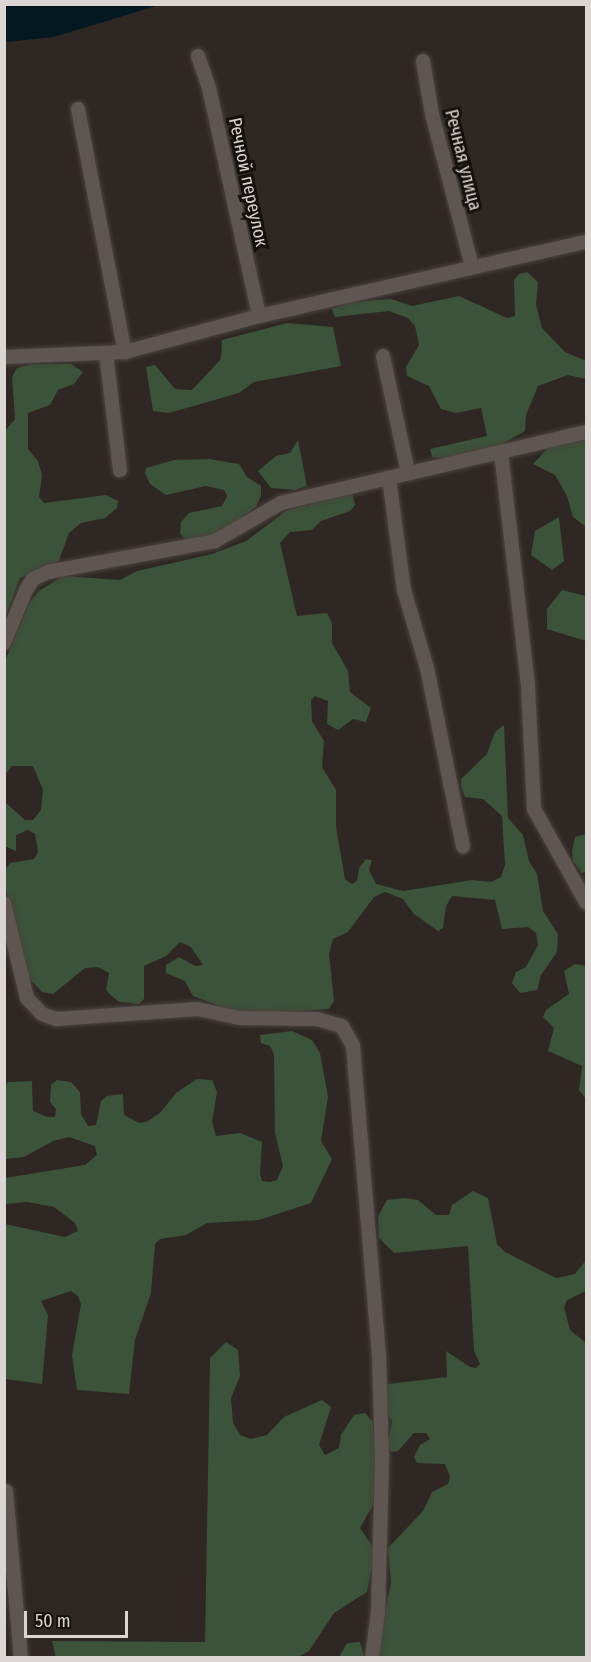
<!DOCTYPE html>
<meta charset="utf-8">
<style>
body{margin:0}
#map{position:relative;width:591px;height:1662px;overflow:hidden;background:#2f2723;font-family:"Fira Sans Condensed",sans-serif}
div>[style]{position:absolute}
.green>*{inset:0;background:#3b5338}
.water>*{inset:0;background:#031820}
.roads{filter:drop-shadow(0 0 2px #4a4340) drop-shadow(0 0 2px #4a4340)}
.minor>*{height:14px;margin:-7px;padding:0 7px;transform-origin:7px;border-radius:7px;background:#5f5651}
span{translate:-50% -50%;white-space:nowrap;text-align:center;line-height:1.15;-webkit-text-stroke:6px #15110f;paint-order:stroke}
.street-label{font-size:18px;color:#dbd6d3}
.frame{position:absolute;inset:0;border:6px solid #dbd6d3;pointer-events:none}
.scale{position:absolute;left:24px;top:1611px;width:104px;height:27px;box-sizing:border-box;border:3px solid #dbd6d3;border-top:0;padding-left:8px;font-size:18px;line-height:21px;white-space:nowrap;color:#dbd6d3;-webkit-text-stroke:4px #15110f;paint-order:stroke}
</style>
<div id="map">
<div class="green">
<div style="clip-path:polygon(527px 272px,538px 282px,536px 305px,542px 328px,565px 352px,586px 361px,586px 379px,568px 375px,538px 386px,526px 415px,525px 431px,497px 447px,447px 458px,432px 457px,430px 449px,487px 436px,481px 408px,456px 413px,441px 409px,429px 386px,407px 376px,406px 367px,419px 345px,415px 326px,408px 318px,389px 311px,335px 317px,332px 309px,353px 302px,391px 299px,412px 306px,459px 296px,507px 318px,515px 316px,514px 280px,519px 274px)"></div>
<div style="clip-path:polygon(287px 323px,333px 327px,341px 366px,254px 382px,239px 393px,169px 413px,153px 411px,146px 367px,155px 365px,175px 389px,192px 390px,221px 359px,222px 340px)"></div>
<div style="clip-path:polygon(31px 364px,71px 364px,83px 372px,74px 384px,58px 390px,50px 405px,28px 413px,28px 449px,38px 461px,42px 475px,39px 497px,44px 503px,106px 495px,118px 501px,117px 508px,105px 518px,81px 523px,69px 533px,58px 563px,20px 578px,5px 618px,4px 432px,15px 419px,12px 377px,17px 368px)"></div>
<div style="clip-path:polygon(298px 440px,307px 486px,295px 490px,271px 488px,258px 471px,276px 456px,290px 453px)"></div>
<div style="clip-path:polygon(586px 440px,586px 527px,573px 517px,567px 496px,555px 475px,533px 464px,550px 446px)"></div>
<div style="clip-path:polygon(209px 459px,239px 464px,247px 477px,261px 486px,261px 496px,256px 507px,218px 534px,188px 541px,180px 534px,181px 522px,189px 513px,222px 506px,227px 496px,224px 490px,206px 486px,166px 495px,150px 484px,145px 473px,146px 468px,174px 460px)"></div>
<div style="clip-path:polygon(352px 492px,355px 505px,350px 511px,321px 521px,312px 530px,290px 532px,280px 543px,297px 616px,327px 613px,332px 623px,332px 643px,348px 671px,350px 692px,371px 708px,366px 722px,353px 719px,338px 730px,327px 724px,328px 701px,315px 696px,311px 700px,312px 721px,324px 741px,322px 767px,336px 790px,336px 827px,345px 879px,352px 884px,357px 881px,359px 868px,366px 859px,372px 860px,369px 870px,376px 884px,403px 891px,472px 880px,491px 882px,501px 877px,505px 865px,502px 816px,483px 799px,465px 797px,461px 786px,461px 779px,487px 754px,495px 732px,504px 725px,508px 818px,523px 835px,529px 861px,537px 874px,543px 911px,558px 934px,557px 952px,541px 975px,537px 990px,520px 993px,512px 983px,516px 972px,526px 967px,538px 945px,536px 933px,528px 927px,502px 929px,495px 900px,452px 896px,446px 906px,443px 928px,438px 931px,414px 914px,403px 899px,385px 892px,374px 897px,348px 932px,333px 939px,329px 954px,334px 1001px,329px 1009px,262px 1014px,231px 1010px,193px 996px,185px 981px,166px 973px,166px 965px,179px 957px,195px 966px,203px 965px,191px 947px,180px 942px,166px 956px,144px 966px,144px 999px,139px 1004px,119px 1002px,113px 997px,106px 990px,109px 973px,98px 967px,85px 968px,53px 994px,42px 992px,26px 975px,4px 882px,5px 870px,10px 863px,34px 859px,38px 852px,35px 834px,28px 830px,16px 835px,16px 851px,5px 846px,5px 802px,25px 820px,33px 820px,41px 810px,43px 790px,33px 766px,12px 766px,5px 775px,5px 661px,29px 603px,40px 590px,64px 576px,120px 580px,137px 571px,212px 554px,246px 541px,286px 511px)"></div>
<div style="clip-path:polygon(559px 517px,564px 561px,552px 570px,531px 555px,535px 531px)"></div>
<div style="clip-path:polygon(562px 590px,586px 596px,586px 641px,547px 629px,547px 609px)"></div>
<div style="clip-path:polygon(586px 834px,586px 872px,582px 873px,573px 861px,572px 851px,575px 837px)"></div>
<div style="clip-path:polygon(575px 964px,586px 966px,586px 1099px,579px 1090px,582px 1066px,548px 1051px,554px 1028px,543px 1017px,546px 1010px,569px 994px,564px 971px)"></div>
<div style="clip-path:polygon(292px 1031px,312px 1040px,320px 1053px,328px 1097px,321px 1141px,332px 1159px,311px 1203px,259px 1220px,207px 1223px,186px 1235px,160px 1239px,155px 1244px,151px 1293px,135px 1340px,129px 1394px,77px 1390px,72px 1355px,81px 1304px,78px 1296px,71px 1291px,41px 1301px,48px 1315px,42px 1384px,5px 1379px,5px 1224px,65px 1237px,78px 1231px,75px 1223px,54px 1207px,27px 1202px,5px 1204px,5px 1178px,85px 1165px,97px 1155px,95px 1146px,69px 1137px,53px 1141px,24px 1157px,5px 1159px,4px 1088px,8px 1082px,32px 1081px,33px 1111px,47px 1117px,55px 1117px,56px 1109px,50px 1102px,51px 1085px,57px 1080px,71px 1082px,80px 1092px,81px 1114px,88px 1126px,96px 1125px,101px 1101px,107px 1096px,123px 1094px,124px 1115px,139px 1123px,146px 1122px,160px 1113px,176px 1093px,197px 1079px,212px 1080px,217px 1092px,212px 1122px,216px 1136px,240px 1133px,262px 1142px,260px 1174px,262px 1181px,270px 1182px,277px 1180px,283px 1166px,275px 1133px,274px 1054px,270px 1046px,261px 1043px,260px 1035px)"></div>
<div style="clip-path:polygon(473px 1191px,488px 1198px,497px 1244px,505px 1252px,556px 1278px,575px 1274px,586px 1260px,586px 1291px,567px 1300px,564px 1307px,570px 1330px,586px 1343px,586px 1657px,375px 1658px,391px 1583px,388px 1548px,423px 1511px,432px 1492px,448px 1484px,450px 1477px,445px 1464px,417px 1463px,414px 1457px,420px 1445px,430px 1439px,426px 1433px,414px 1433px,398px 1451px,391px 1452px,387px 1447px,392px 1421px,387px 1413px,386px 1389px,388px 1384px,447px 1377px,446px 1351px,470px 1367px,476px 1368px,480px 1364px,474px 1351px,468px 1246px,394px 1253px,379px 1238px,378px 1216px,387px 1200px,405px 1198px,418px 1200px,436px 1215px,449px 1215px,452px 1205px)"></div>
<div style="clip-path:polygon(226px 1342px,238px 1350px,240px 1376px,231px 1398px,233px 1423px,240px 1435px,251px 1439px,267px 1435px,284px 1417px,322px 1400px,331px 1407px,319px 1445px,325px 1455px,339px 1448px,341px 1435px,354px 1415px,365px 1413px,373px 1422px,376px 1464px,373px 1505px,360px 1528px,375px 1550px,367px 1592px,334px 1613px,309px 1651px,296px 1658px,56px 1658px,52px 1641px,205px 1642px,210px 1358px)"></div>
<div style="clip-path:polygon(360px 1642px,364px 1657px,339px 1657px,347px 1643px)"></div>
</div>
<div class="water">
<div style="clip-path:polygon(5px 4px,159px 4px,159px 5px,54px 37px,5px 42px)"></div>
</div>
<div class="roads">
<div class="minor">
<div style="left:198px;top:56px;width:34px;rotate:71deg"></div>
<div style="left:209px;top:88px;width:233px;rotate:77.6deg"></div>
<div style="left:423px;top:61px;width:54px;rotate:80.4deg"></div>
<div style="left:432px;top:114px;width:158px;rotate:75.3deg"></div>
<div style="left:78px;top:109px;width:248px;rotate:79.1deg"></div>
<div style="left:106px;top:353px;width:118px;rotate:83.2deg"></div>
<div style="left:383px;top:356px;width:120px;rotate:77.9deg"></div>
<div style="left:4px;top:357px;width:121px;rotate:-2.4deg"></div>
<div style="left:125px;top:352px;width:139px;rotate:-15deg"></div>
<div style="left:259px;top:316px;width:335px;rotate:-12.8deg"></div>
<div style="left:501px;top:452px;width:236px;rotate:83.4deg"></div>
<div style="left:528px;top:686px;width:123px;rotate:87.2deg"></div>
<div style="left:534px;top:809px;width:107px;rotate:60.8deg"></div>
<div style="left:389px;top:478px;width:113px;rotate:82.4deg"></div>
<div style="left:404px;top:590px;width:81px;rotate:73.6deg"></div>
<div style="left:427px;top:668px;width:182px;rotate:78.6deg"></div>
<div style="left:4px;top:643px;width:57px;rotate:-67.5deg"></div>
<div style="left:26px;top:590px;width:13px;rotate:-58deg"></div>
<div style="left:33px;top:579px;width:17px;rotate:-25deg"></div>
<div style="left:48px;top:572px;width:170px;rotate:-10.5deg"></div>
<div style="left:215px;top:541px;width:76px;rotate:-29.9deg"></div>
<div style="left:281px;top:503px;width:313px;rotate:-13.1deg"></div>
<div style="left:4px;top:903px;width:98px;rotate:76.4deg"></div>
<div style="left:27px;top:998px;width:22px;rotate:47deg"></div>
<div style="left:42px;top:1014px;width:15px;rotate:20deg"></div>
<div style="left:56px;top:1019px;width:142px;rotate:-4deg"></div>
<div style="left:198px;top:1009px;width:42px;rotate:12.4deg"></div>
<div style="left:239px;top:1018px;width:78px;rotate:0.7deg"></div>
<div style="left:317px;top:1019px;width:26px;rotate:16deg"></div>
<div style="left:342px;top:1026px;width:23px;rotate:61deg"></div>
<div style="left:353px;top:1046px;width:309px;rotate:85.2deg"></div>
<div style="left:379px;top:1354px;width:107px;rotate:88.4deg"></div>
<div style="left:382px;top:1461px;width:151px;rotate:91.5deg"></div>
<div style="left:378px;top:1612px;width:46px;rotate:97.4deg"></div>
<div style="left:6px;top:1491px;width:168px;rotate:84.9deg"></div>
</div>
</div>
<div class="street-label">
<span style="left:463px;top:160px;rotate:76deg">Речная улица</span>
<span style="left:248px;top:182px;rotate:78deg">Речной переулок</span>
</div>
<div class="frame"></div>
<div class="scale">50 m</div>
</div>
